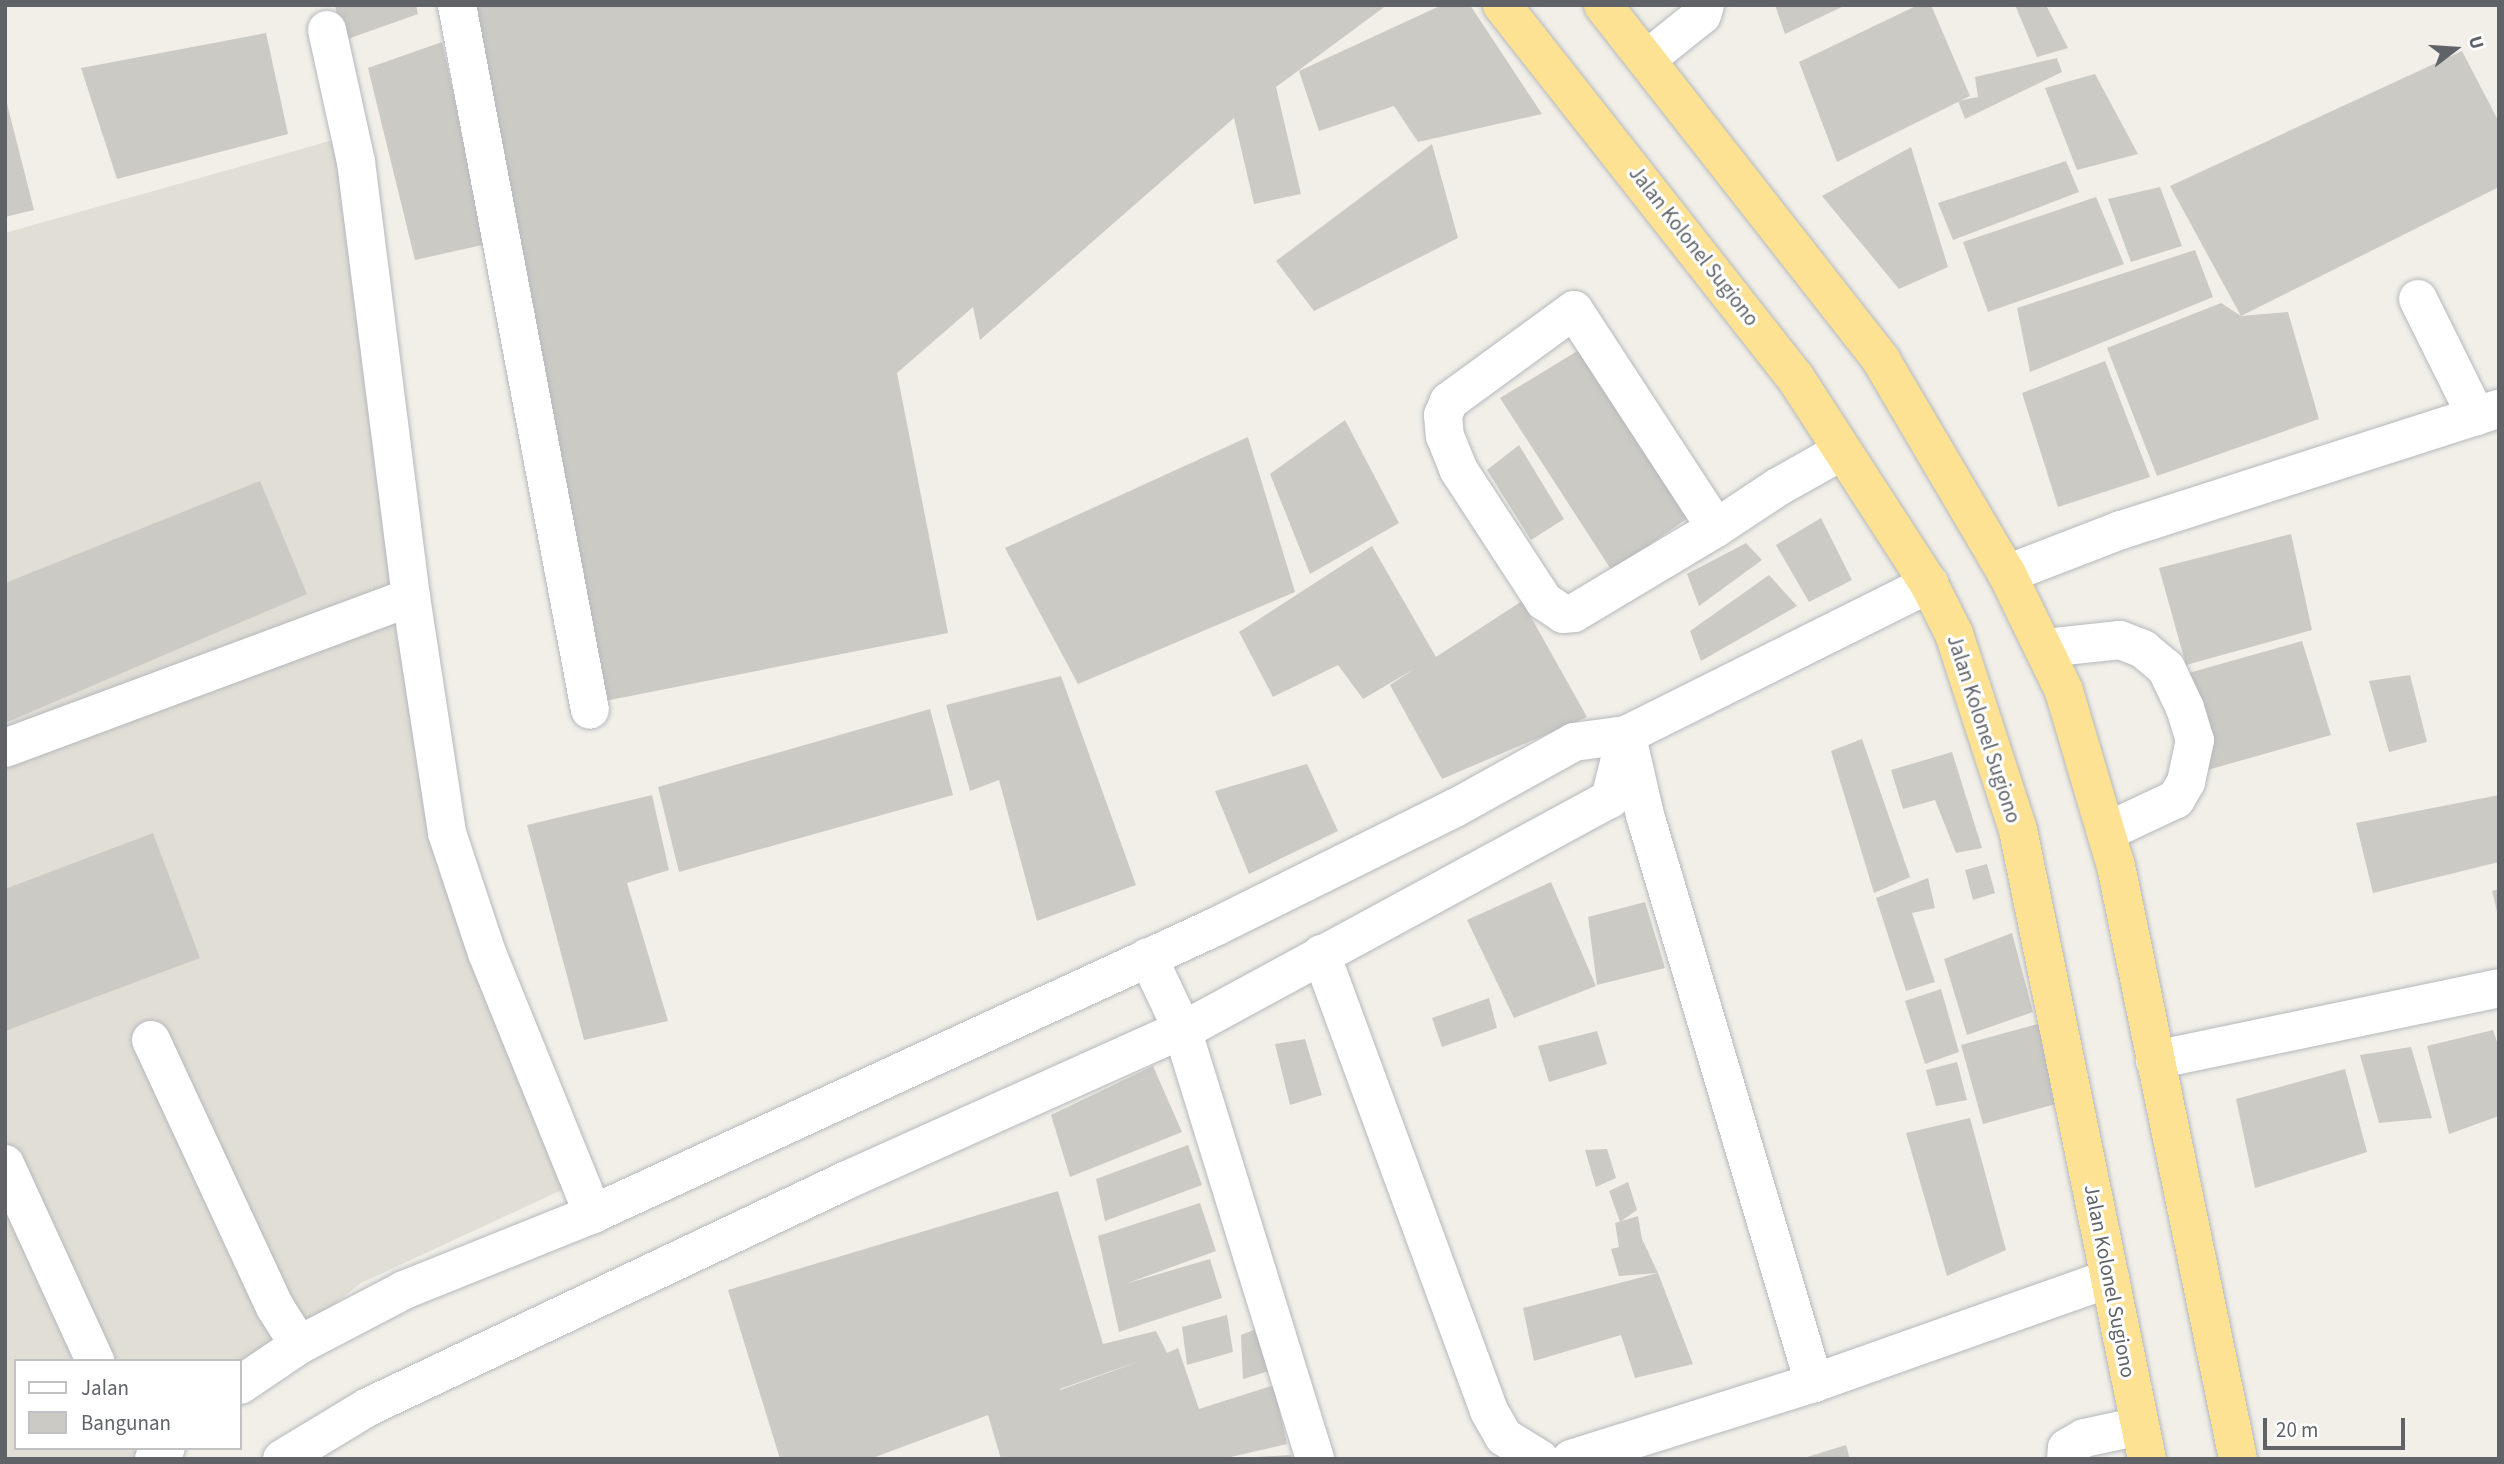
<!DOCTYPE html>
<style>
body{margin:0}
#map{position:relative;width:2504px;height:1464px;overflow:hidden;background:#f1efe8;font-family:"Source Sans 3",sans-serif}
div>[style]{position:absolute}
.education>*{inset:0;background:#e1ded6}
.building>*{inset:0;background:#cccac5}
.roads{filter:drop-shadow(0 0 2px #b5b8bc) drop-shadow(0 0 2px #b5b8bc)}
.minor>*{height:38px;margin:-19px;padding:0 19px;transform-origin:19px;border-radius:19px;background:#fff}
.highway>*{height:38px;margin:-19px;padding:0 19px;transform-origin:19px;border-radius:19px;background:#fde293}
span{translate:-50% -50%;white-space:nowrap;text-align:center;line-height:1.15;-webkit-text-stroke:6px #fff;paint-order:stroke}
.street-label{font-size:21px;color:#5f6368}
.frame{position:absolute;inset:0;border:7px solid #5f6368;pointer-events:none}
.legend{position:absolute;left:14px;top:1359px;width:228px;height:91px;box-sizing:border-box;background:#fff;border:2px solid #bfc1c3;margin:0;padding:9px 12px;list-style:none;font-size:21px;color:#5f6368}
.legend li{display:flex;align-items:center;gap:14px;height:35px}
.legend b{width:35px;border:2px solid #bfc1c3}
.north{position:absolute;left:2420px;top:14px;width:70px;height:70px;-webkit-text-stroke:5px #fff;paint-order:stroke;rotate:73deg;font-size:19px;font-weight:700;line-height:28px;text-align:center;color:#5f6368}
.north::after{content:'';display:block;margin:auto;width:24px;height:32px;background:#5f6368;clip-path:polygon(50% 0,100% 100%,50% 72%,0 100%)}
.scale{position:absolute;left:2263px;top:1418px;width:142px;height:32px;box-sizing:border-box;border:4px solid #5f6368;border-top:0;padding-left:9px;font-size:21px;line-height:24px;white-space:nowrap;color:#5f6368;-webkit-text-stroke:5px #fff;paint-order:stroke}
</style>
<div id="map">
<div class="education">
<div style="clip-path:polygon(337px 139px,441px 834px,566px 1188px,361px 1283px,240px 1378px,240px 1361px,16px 1361px,16px 1448px,151px 1448px,144px 1459px,5px 1459px,5px 233px)"></div>
</div>
<div class="building">
<div style="clip-path:polygon(335px 5px,416px 5px,418px 14px,342px 41px)"></div>
<div style="clip-path:polygon(467px 5px,1387px 5px,1276px 87px,1301px 194px,1254px 204px,1234px 118px,980px 340px,973px 307px,897px 373px,948px 633px,605px 701px)"></div>
<div style="clip-path:polygon(1442px 5px,1470px 5px,1542px 114px,1418px 142px,1394px 106px,1319px 131px,1299px 71px)"></div>
<div style="clip-path:polygon(1775px 5px,1846px 5px,1785px 34px)"></div>
<div style="clip-path:polygon(1918px 5px,1931px 5px,1970px 96px,1837px 162px,1799px 62px)"></div>
<div style="clip-path:polygon(2015px 5px,2046px 5px,2068px 48px,2037px 57px)"></div>
<div style="clip-path:polygon(266px 33px,288px 134px,117px 179px,81px 68px)"></div>
<div style="clip-path:polygon(442px 42px,487px 244px,415px 260px,368px 68px)"></div>
<div style="clip-path:polygon(2462px 51px,2499px 122px,2499px 187px,2241px 316px,2170px 186px)"></div>
<div style="clip-path:polygon(2057px 58px,2062px 72px,1965px 119px,1958px 101px,1978px 97px,1975px 77px)"></div>
<div style="clip-path:polygon(2095px 74px,2138px 154px,2077px 170px,2045px 88px)"></div>
<div style="clip-path:polygon(5px 96px,34px 210px,5px 217px)"></div>
<div style="clip-path:polygon(1432px 144px,1458px 238px,1314px 311px,1276px 261px)"></div>
<div style="clip-path:polygon(1911px 147px,1948px 267px,1899px 289px,1822px 196px)"></div>
<div style="clip-path:polygon(2066px 161px,2079px 192px,1953px 240px,1938px 203px)"></div>
<div style="clip-path:polygon(2160px 187px,2182px 246px,2131px 262px,2108px 199px)"></div>
<div style="clip-path:polygon(2096px 197px,2124px 264px,1988px 312px,1963px 242px)"></div>
<div style="clip-path:polygon(2195px 250px,2213px 297px,2030px 372px,2017px 308px)"></div>
<div style="clip-path:polygon(2221px 303px,2241px 316px,2288px 312px,2319px 419px,2157px 476px,2107px 348px)"></div>
<div style="clip-path:polygon(1579px 350px,1692px 515px,1612px 571px,1500px 398px)"></div>
<div style="clip-path:polygon(2105px 361px,2150px 477px,2058px 507px,2022px 393px)"></div>
<div style="clip-path:polygon(1345px 420px,1399px 523px,1310px 574px,1270px 474px)"></div>
<div style="clip-path:polygon(1248px 437px,1295px 592px,1078px 684px,1005px 548px)"></div>
<div style="clip-path:polygon(1519px 445px,1564px 519px,1531px 540px,1487px 470px)"></div>
<div style="clip-path:polygon(260px 481px,307px 594px,5px 723px,5px 583px)"></div>
<div style="clip-path:polygon(1821px 518px,1852px 580px,1809px 602px,1776px 545px)"></div>
<div style="clip-path:polygon(2291px 534px,2312px 630px,2186px 665px,2159px 568px)"></div>
<div style="clip-path:polygon(1746px 543px,1762px 560px,1699px 606px,1687px 574px)"></div>
<div style="clip-path:polygon(1372px 546px,1436px 657px,1522px 601px,1587px 717px,1442px 779px,1390px 685px,1414px 669px,1363px 699px,1338px 665px,1273px 697px,1239px 632px)"></div>
<div style="clip-path:polygon(1769px 575px,1797px 606px,1701px 661px,1690px 631px)"></div>
<div style="clip-path:polygon(2302px 641px,2331px 735px,2204px 771px,2185px 674px)"></div>
<div style="clip-path:polygon(2410px 675px,2427px 742px,2389px 752px,2369px 681px)"></div>
<div style="clip-path:polygon(1061px 676px,1136px 885px,1037px 921px,999px 780px,970px 791px,946px 705px)"></div>
<div style="clip-path:polygon(930px 709px,953px 795px,679px 872px,658px 787px)"></div>
<div style="clip-path:polygon(1862px 739px,1910px 877px,1874px 893px,1831px 751px)"></div>
<div style="clip-path:polygon(1952px 752px,1982px 848px,1956px 853px,1935px 800px,1903px 809px,1891px 770px)"></div>
<div style="clip-path:polygon(1307px 764px,1338px 831px,1249px 874px,1215px 791px)"></div>
<div style="clip-path:polygon(652px 795px,669px 870px,627px 883px,668px 1021px,584px 1040px,527px 825px)"></div>
<div style="clip-path:polygon(2499px 795px,2499px 862px,2373px 893px,2356px 823px)"></div>
<div style="clip-path:polygon(153px 833px,200px 958px,5px 1031px,5px 889px)"></div>
<div style="clip-path:polygon(1987px 864px,1995px 893px,1973px 900px,1965px 870px)"></div>
<div style="clip-path:polygon(1928px 878px,1935px 908px,1912px 913px,1935px 982px,1906px 991px,1876px 898px)"></div>
<div style="clip-path:polygon(1551px 882px,1596px 986px,1514px 1018px,1467px 920px)"></div>
<div style="clip-path:polygon(2499px 889px,2499px 916px,2498px 916px,2492px 891px)"></div>
<div style="clip-path:polygon(1645px 902px,1665px 968px,1597px 985px,1588px 917px)"></div>
<div style="clip-path:polygon(2012px 933px,2033px 1012px,1967px 1035px,1944px 959px)"></div>
<div style="clip-path:polygon(1941px 989px,1959px 1052px,1925px 1064px,1905px 1001px)"></div>
<div style="clip-path:polygon(1489px 998px,1497px 1028px,1442px 1047px,1432px 1018px)"></div>
<div style="clip-path:polygon(2041px 1023px,2063px 1102px,1983px 1124px,1961px 1045px)"></div>
<div style="clip-path:polygon(2493px 1030px,2499px 1048px,2499px 1116px,2449px 1134px,2427px 1046px)"></div>
<div style="clip-path:polygon(1597px 1031px,1607px 1064px,1549px 1082px,1538px 1046px)"></div>
<div style="clip-path:polygon(1305px 1039px,1322px 1095px,1290px 1105px,1275px 1044px)"></div>
<div style="clip-path:polygon(2411px 1047px,2432px 1118px,2379px 1123px,2360px 1055px)"></div>
<div style="clip-path:polygon(1957px 1062px,1967px 1100px,1936px 1106px,1926px 1070px)"></div>
<div style="clip-path:polygon(1153px 1066px,1182px 1132px,1070px 1177px,1051px 1115px)"></div>
<div style="clip-path:polygon(2345px 1069px,2367px 1152px,2255px 1188px,2236px 1099px)"></div>
<div style="clip-path:polygon(1970px 1118px,2006px 1250px,1947px 1276px,1906px 1133px)"></div>
<div style="clip-path:polygon(1188px 1145px,1202px 1185px,1105px 1221px,1096px 1179px)"></div>
<div style="clip-path:polygon(1607px 1149px,1616px 1178px,1596px 1187px,1585px 1150px)"></div>
<div style="clip-path:polygon(1628px 1182px,1637px 1210px,1620px 1222px,1609px 1191px)"></div>
<div style="clip-path:polygon(evenodd,1058px 1191px,1103px 1344px,1156px 1331px,1167px 1353px,1178px 1348px,1199px 1409px,1274px 1385px,1287px 1444px,1222px 1459px,1001px 1459px,988px 1415px,870px 1459px,780px 1459px,728px 1290px,1058px 1191px,1138px 1362px,1060px 1390px,1060px 1389px,1111px 1371px,1138px 1362px)"></div>
<div style="clip-path:polygon(1200px 1203px,1216px 1251px,1125px 1284px,1210px 1259px,1222px 1298px,1119px 1332px,1098px 1236px)"></div>
<div style="clip-path:polygon(1638px 1216px,1642px 1239px,1658px 1273px,1619px 1276px,1611px 1249px,1619px 1247px,1615px 1223px)"></div>
<div style="clip-path:polygon(1658px 1273px,1693px 1364px,1635px 1378px,1621px 1335px,1534px 1361px,1523px 1308px)"></div>
<div style="clip-path:polygon(1227px 1315px,1233px 1352px,1187px 1365px,1182px 1327px)"></div>
<div style="clip-path:polygon(1259px 1328px,1272px 1370px,1243px 1379px,1241px 1335px)"></div>
<div style="clip-path:polygon(1846px 1445px,1850px 1459px,1805px 1459px,1804px 1458px)"></div>
<div style="clip-path:polygon(1291px 1455px,1292px 1459px,1255px 1459px,1255px 1457px)"></div>
</div>
<div class="roads">
<div class="minor">
<div style="left:457px;top:5px;width:717px;rotate:79.32deg"></div>
<div style="left:327px;top:30px;width:135px;rotate:77.6deg"></div>
<div style="left:356px;top:162px;width:438px;rotate:82.8deg"></div>
<div style="left:411px;top:597px;width:239px;rotate:81.3deg"></div>
<div style="left:447px;top:833px;width:126px;rotate:71.6deg"></div>
<div style="left:487px;top:953px;width:282px;rotate:67.9deg"></div>
<div style="left:1647px;top:59px;width:70px;rotate:-38.7deg"></div>
<div style="left:1702px;top:15px;width:10px;rotate:-73deg"></div>
<div style="left:2418px;top:299px;width:131px;rotate:63.6deg"></div>
<div style="left:1716px;top:528px;width:260px;rotate:-123.1deg"></div>
<div style="left:1574px;top:310px;width:155px;rotate:143.9deg"></div>
<div style="left:1449px;top:401px;width:15px;rotate:113deg"></div>
<div style="left:1443px;top:415px;width:21px;rotate:85deg"></div>
<div style="left:1445px;top:436px;width:35px;rotate:68deg"></div>
<div style="left:1458px;top:469px;width:158px;rotate:56.9deg"></div>
<div style="left:1544px;top:601px;width:23px;rotate:34deg"></div>
<div style="left:1563px;top:614px;width:11px;rotate:-5deg"></div>
<div style="left:1574px;top:613px;width:165px;rotate:-30.9deg"></div>
<div style="left:1716px;top:528px;width:74px;rotate:-33.5deg"></div>
<div style="left:1778px;top:487px;width:73px;rotate:-29.4deg"></div>
<div style="left:2007px;top:574px;width:122px;rotate:-21.1deg"></div>
<div style="left:2121px;top:530px;width:397px;rotate:-17.8deg"></div>
<div style="left:2046px;top:648px;width:74px;rotate:-6.2deg"></div>
<div style="left:2120px;top:640px;width:25px;rotate:21deg"></div>
<div style="left:2143px;top:649px;width:30px;rotate:40deg"></div>
<div style="left:2166px;top:668px;width:44px;rotate:64.6deg"></div>
<div style="left:2185px;top:708px;width:34px;rotate:73deg"></div>
<div style="left:2195px;top:740px;width:43px;rotate:102.1deg"></div>
<div style="left:2186px;top:782px;width:20px;rotate:120deg"></div>
<div style="left:2176px;top:799px;width:75px;rotate:154.8deg"></div>
<div style="left:1628px;top:741px;width:76px;rotate:77.1deg"></div>
<div style="left:1645px;top:815px;width:593px;rotate:73.43deg"></div>
<div style="left:5px;top:748px;width:433px;rotate:-20.4deg"></div>
<div style="left:1321px;top:954px;width:487px;rotate:69.8deg"></div>
<div style="left:1489px;top:1411px;width:30px;rotate:60deg"></div>
<div style="left:1504px;top:1437px;width:42px;rotate:31.4deg"></div>
<div style="left:1148px;top:957px;width:80px;rotate:64.7deg"></div>
<div style="left:1182px;top:1029px;width:450px;rotate:72.8deg"></div>
<div style="left:151px;top:1040px;width:294px;rotate:65.1deg"></div>
<div style="left:275px;top:1307px;width:45px;rotate:57.7deg"></div>
<div style="left:2155px;top:1060px;width:351px;rotate:-11.8deg"></div>
<div style="left:5px;top:1164px;width:217px;rotate:65.4deg"></div>
<div style="left:240px;top:1385px;width:71px;rotate:-34.1deg"></div>
<div style="left:299px;top:1345px;width:119px;rotate:-27.6deg"></div>
<div style="left:404px;top:1290px;width:204px;rotate:-21.9deg"></div>
<div style="left:593px;top:1214px;width:685px;rotate:-24.77deg"></div>
<div style="left:1215px;top:927px;width:268px;rotate:-26.4deg"></div>
<div style="left:1455px;top:808px;width:136px;rotate:-29deg"></div>
<div style="left:1574px;top:742px;width:52px;rotate:-7.7deg"></div>
<div style="left:1626px;top:735px;width:339px;rotate:-26.5deg"></div>
<div style="left:154px;top:1459px;width:16px;rotate:-43deg"></div>
<div style="left:282px;top:1459px;width:100px;rotate:-31.2deg"></div>
<div style="left:368px;top:1407px;width:530px;rotate:-25.36deg"></div>
<div style="left:847px;top:1180px;width:384px;rotate:-24.2deg"></div>
<div style="left:1197px;top:1023px;width:470px;rotate:-28.5deg"></div>
<div style="left:1610px;top:799px;width:66px;rotate:-76deg"></div>
<div style="left:1571px;top:1459px;width:255px;rotate:-17.4deg"></div>
<div style="left:1814px;top:1383px;width:314px;rotate:-19.5deg"></div>
<div style="left:2066px;top:1459px;width:11px;rotate:-85deg"></div>
<div style="left:2067px;top:1448px;width:20px;rotate:-30deg"></div>
<div style="left:2084px;top:1438px;width:57px;rotate:-12.1deg"></div>
</div>
<div class="highway">
<div style="left:1502px;top:5px;width:474px;rotate:51.8deg"></div>
<div style="left:1795px;top:377px;width:247px;rotate:57.1deg"></div>
<div style="left:1929px;top:584px;width:56px;rotate:63.4deg"></div>
<div style="left:1954px;top:634px;width:206px;rotate:71.9deg"></div>
<div style="left:2018px;top:830px;width:642px;rotate:78.41deg"></div>
<div style="left:1603px;top:5px;width:451px;rotate:51.9deg"></div>
<div style="left:1881px;top:360px;width:248px;rotate:59.5deg"></div>
<div style="left:2007px;top:574px;width:130px;rotate:64deg"></div>
<div style="left:2064px;top:691px;width:183px;rotate:73.5deg"></div>
<div style="left:2116px;top:866px;width:605px;rotate:78.37deg"></div>
</div>
</div>
<div class="street-label">
<span style="left:1694px;top:246px;rotate:52deg">Jalan Kolonel Sugiono</span>
<span style="left:1984px;top:729px;rotate:72deg">Jalan Kolonel Sugiono</span>
<span style="left:2110px;top:1281px;rotate:79deg">Jalan Kolonel Sugiono</span>
</div>
<div class="frame"></div>
<ul class="legend">
<li><b style="height:9px;background:#fff"></b>Jalan</li>
<li><b style="height:19px;background:#cccac5"></b>Bangunan</li>
</ul>
<div class="north">U</div>
<div class="scale">20 m</div>
</div>
